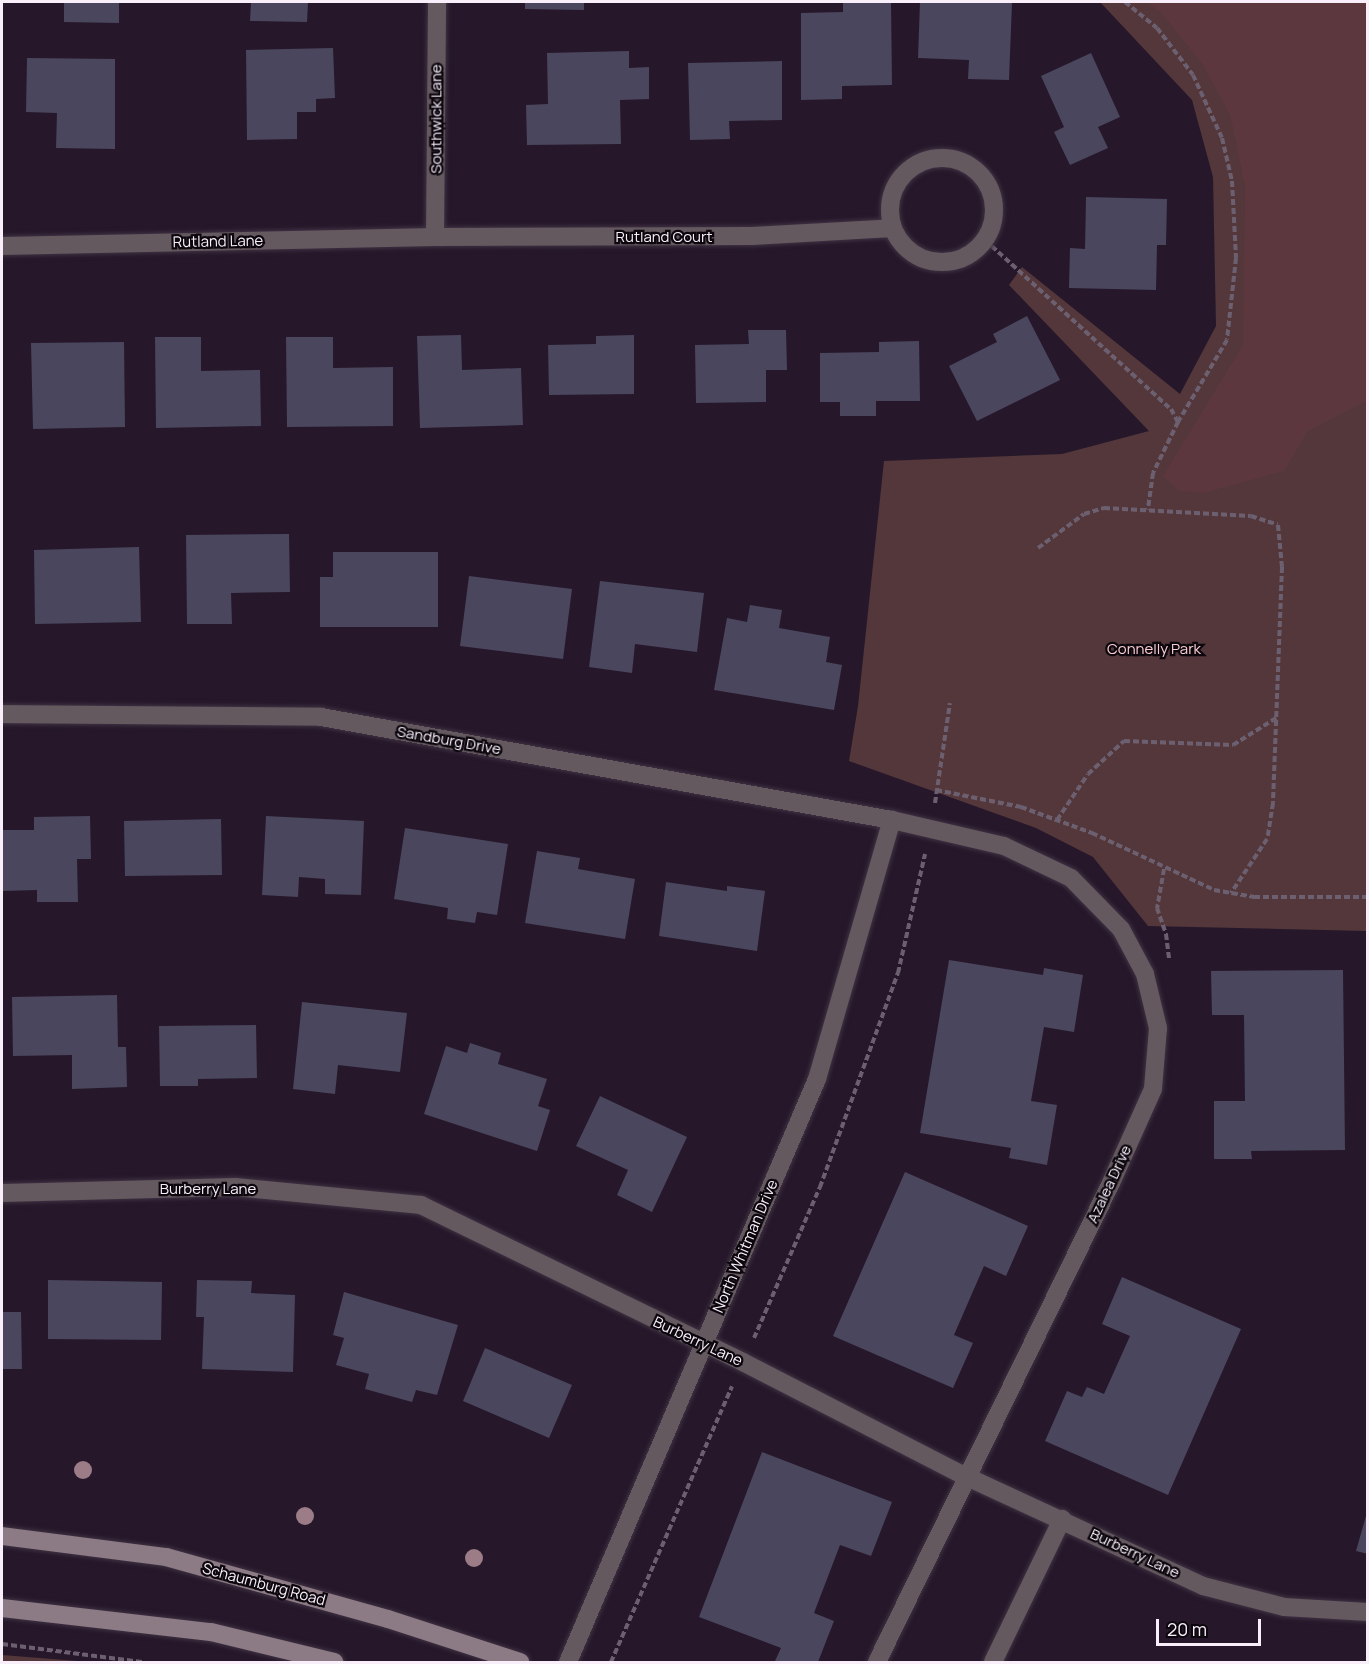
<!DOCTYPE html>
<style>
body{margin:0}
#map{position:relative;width:1369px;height:1664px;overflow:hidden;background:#26182a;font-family:Manrope,sans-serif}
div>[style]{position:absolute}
.green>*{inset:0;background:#53373b}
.forest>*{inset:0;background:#5c373d}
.building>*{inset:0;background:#4a465e}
.path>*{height:4px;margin-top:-2px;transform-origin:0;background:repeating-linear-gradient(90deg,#6c6070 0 6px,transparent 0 9px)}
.roads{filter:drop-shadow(0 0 2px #3f3243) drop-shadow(0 0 2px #3f3243)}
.street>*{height:18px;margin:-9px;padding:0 9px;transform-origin:9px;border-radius:9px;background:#64595f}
.street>.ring{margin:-9px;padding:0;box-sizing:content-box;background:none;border:18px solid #64595f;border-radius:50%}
.secondary>*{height:18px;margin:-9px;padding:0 9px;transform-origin:9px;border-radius:9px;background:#8c7a84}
.trees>*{width:18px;height:18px;margin:-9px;border-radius:50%;background:#9b7c87}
span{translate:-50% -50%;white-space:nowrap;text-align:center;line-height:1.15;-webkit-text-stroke:4.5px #0c060d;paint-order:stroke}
.street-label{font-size:15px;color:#f8effb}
.park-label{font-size:15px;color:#faced3}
.frame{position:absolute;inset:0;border:3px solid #f8effb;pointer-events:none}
.scale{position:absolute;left:1156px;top:1619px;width:105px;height:27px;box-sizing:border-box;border:3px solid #f8effb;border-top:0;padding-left:8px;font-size:18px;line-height:21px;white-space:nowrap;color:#f8effb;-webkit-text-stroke:4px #0c060d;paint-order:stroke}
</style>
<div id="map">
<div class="green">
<div style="clip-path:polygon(1100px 2px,1367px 2px,1367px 931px,1148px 926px,1093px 857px,1036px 828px,849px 761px,858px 706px,884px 461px,1062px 454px,1149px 431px,1009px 285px,1022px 267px,1180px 394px,1216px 326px,1213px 177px,1192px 100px)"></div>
<div style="clip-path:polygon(2px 1655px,90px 1662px,2px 1662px)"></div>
</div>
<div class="forest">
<div style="clip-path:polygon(1147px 2px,1367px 2px,1367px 401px,1308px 431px,1284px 471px,1204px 493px,1179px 491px,1163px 476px,1243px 345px,1245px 185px,1230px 115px,1203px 65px,1163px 15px)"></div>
</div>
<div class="building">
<div style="clip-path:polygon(64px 2px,119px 2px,119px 23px,64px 22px)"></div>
<div style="clip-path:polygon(251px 2px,308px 2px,307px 22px,250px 21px)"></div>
<div style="clip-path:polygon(525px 2px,584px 2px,584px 10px,525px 9px)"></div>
<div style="clip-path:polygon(891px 2px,892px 85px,842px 86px,842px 99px,801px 100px,801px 13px,843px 12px,843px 3px)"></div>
<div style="clip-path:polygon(920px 2px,1012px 3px,1009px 80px,968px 79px,969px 60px,918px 58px)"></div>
<div style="clip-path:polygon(333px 48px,335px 98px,316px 99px,316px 112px,297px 112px,297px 139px,247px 140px,246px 50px)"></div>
<div style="clip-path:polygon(629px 51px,629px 68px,649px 67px,649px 99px,620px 100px,621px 144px,527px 145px,526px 105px,548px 104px,547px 53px)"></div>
<div style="clip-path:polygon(1091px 53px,1120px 117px,1098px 127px,1108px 148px,1070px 165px,1054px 132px,1064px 127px,1041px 76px)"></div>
<div style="clip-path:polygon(27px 58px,115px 59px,115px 149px,56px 148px,57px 113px,26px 112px)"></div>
<div style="clip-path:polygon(782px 61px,782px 120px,729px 121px,730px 139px,690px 140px,688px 63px)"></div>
<div style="clip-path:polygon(1086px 197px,1167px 199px,1166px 245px,1157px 245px,1156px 290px,1069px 288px,1070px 248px,1085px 249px)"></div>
<div style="clip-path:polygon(1027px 316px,1060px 380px,977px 421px,949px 366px,997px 342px,993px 334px)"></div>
<div style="clip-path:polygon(748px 330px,786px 330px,787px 370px,766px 370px,766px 402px,696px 403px,695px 345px,749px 344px)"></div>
<div style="clip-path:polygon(461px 335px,462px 370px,521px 368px,523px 425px,420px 428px,417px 336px)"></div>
<div style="clip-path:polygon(634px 335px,634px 394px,549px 395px,548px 345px,596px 344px,596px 336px)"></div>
<div style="clip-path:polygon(155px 337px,201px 337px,201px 371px,260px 370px,261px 426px,156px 428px)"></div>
<div style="clip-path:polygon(286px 337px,333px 337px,333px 368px,393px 367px,393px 426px,287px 427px)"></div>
<div style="clip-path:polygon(919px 341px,920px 401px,876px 401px,876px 416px,840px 416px,840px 402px,820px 402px,820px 353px,879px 352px,879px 342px)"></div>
<div style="clip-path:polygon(124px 342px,125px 427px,33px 429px,31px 343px)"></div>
<div style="clip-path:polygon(289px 534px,290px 592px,231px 593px,232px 624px,187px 624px,186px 535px)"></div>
<div style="clip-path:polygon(139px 547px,141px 622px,35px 624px,34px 550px)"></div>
<div style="clip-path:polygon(333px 552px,438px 552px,438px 627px,320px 627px,320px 577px,333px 577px)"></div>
<div style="clip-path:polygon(469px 576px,572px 589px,563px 659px,460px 646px)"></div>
<div style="clip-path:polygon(600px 581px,704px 593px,697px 652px,635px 644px,632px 673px,589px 667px)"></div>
<div style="clip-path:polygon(750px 605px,782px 610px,779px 628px,830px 637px,826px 662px,842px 665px,834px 710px,714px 690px,727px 618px,747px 622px)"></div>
<div style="clip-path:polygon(90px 816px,91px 859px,77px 859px,78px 902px,37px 902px,37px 890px,2px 891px,2px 830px,34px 830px,34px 817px)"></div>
<div style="clip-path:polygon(266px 816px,364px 821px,361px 895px,325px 894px,325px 879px,299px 877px,298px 897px,262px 895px)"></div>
<div style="clip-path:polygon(221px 819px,222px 875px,125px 876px,124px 821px)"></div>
<div style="clip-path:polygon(405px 828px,508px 844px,497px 915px,477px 912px,475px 923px,447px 919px,448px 908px,394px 899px)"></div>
<div style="clip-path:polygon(537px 851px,580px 858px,578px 869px,635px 879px,625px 939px,525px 923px)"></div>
<div style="clip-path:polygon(666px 882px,727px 891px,727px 886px,765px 891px,757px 951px,659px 936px)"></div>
<div style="clip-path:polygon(949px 960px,1043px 975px,1044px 968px,1083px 975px,1074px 1032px,1044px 1027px,1031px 1101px,1057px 1105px,1047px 1165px,1009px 1158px,1011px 1148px,920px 1133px)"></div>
<div style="clip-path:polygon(1343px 970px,1345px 1150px,1251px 1151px,1252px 1159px,1214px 1159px,1214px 1101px,1245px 1101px,1244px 1015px,1212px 1015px,1211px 971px)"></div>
<div style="clip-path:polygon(117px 995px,118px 1047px,126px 1047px,127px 1087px,72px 1089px,72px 1055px,13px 1056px,12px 997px)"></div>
<div style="clip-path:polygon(302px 1002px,407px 1013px,400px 1072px,338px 1065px,335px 1094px,293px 1089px)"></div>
<div style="clip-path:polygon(256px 1025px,257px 1078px,198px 1079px,198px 1086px,160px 1086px,159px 1026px)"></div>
<div style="clip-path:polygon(470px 1043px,501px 1053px,498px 1064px,547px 1079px,538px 1106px,550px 1110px,537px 1151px,424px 1114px,446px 1046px,467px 1053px)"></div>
<div style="clip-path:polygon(600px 1096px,687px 1137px,652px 1212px,617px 1195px,628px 1170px,576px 1146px)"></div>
<div style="clip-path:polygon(905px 1172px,1028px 1226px,1006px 1276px,984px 1266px,954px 1335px,973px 1343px,953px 1388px,833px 1336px)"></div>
<div style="clip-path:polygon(1122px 1277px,1241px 1329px,1168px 1495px,1045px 1441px,1067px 1391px,1082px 1397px,1087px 1387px,1104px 1394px,1130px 1336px,1102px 1324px)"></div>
<div style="clip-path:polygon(48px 1280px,162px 1282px,161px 1340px,48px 1339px)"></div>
<div style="clip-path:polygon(197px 1280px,252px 1281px,251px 1293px,295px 1295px,293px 1372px,202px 1369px,204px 1317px,196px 1317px)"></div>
<div style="clip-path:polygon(344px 1292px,458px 1325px,437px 1395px,416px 1390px,412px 1402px,365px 1389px,369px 1374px,336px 1365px,344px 1338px,333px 1335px)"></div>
<div style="clip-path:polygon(2px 1312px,21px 1312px,22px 1369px,2px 1369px)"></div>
<div style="clip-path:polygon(485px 1348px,572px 1385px,549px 1438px,463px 1401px)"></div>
<div style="clip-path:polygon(762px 1452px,892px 1502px,871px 1556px,840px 1545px,814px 1613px,834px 1621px,818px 1662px,779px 1662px,775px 1661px,781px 1648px,699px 1617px)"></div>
<div style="clip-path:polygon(1368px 1509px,1368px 1554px,1356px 1551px)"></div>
</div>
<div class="path">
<div style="left:1125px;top:2px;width:41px;rotate:39.1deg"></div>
<div style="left:1157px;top:28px;width:59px;rotate:52.5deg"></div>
<div style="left:1193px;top:75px;width:69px;rotate:65.3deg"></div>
<div style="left:1222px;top:138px;width:44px;rotate:76.9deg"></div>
<div style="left:1232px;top:181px;width:77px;rotate:87deg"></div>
<div style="left:1236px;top:258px;width:82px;rotate:96.3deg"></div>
<div style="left:1227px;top:340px;width:96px;rotate:120.9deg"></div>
<div style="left:985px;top:240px;width:251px;rotate:42.3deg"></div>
<div style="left:1171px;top:409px;width:15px;rotate:62deg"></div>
<div style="left:1178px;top:422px;width:57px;rotate:116.1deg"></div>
<div style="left:1153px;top:473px;width:37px;rotate:98deg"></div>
<div style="left:1038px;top:548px;width:57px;rotate:-36.5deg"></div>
<div style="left:1084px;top:514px;width:21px;rotate:-17deg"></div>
<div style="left:1104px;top:508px;width:147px;rotate:3.1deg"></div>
<div style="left:1251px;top:516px;width:28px;rotate:18deg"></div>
<div style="left:1278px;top:525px;width:42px;rotate:84.6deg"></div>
<div style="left:1282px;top:567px;width:236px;rotate:92.2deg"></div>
<div style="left:1273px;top:803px;width:36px;rotate:99deg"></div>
<div style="left:1267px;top:839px;width:65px;rotate:123.7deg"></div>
<div style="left:936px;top:790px;width:87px;rotate:11.3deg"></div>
<div style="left:1021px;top:807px;width:76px;rotate:20.1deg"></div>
<div style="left:1092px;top:833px;width:135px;rotate:25deg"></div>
<div style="left:1214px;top:890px;width:41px;rotate:9.9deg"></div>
<div style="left:1254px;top:897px;width:114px"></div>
<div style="left:935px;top:803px;width:101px;rotate:-81.5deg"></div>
<div style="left:1057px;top:820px;width:55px;rotate:-56deg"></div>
<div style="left:1088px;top:774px;width:49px;rotate:-42.5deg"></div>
<div style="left:1124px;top:741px;width:109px;rotate:2.1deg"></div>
<div style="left:1233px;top:745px;width:51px;rotate:-32.1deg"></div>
<div style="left:1164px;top:869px;width:40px;rotate:100deg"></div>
<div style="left:1157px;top:908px;width:28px;rotate:71deg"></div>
<div style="left:1166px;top:934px;width:25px;rotate:83deg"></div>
<div style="left:754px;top:1338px;width:165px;rotate:-66.4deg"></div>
<div style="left:820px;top:1187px;width:228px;rotate:-70deg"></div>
<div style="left:898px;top:973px;width:122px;rotate:-77.2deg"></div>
<div style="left:2px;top:1644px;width:141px;rotate:7.3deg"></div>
<div style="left:611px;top:1662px;width:301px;rotate:-66.3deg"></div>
</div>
<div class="roads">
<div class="street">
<div class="ring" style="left:890px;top:158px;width:86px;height:86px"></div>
<div style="left:435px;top:237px;width:235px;rotate:-89.5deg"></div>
<div style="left:2px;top:246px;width:433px;rotate:-1.2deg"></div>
<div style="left:435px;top:237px;width:317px;rotate:-0.2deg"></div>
<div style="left:752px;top:236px;width:141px;rotate:-3.2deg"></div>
<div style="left:2px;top:714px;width:319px;rotate:0.5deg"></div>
<div style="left:321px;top:717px;width:580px;rotate:10.23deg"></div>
<div style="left:892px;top:820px;width:115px;rotate:13.1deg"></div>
<div style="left:1004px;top:846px;width:74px;rotate:25.5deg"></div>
<div style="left:1071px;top:878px;width:71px;rotate:45.6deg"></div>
<div style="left:1121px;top:929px;width:51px;rotate:61.9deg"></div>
<div style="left:1145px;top:974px;width:56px;rotate:76.5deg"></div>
<div style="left:1158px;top:1028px;width:61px;rotate:94.7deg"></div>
<div style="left:1153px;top:1089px;width:103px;rotate:114.1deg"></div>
<div style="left:1111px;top:1183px;width:533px;rotate:116.04deg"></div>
<div style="left:2px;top:1193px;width:233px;rotate:-1.5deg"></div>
<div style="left:235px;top:1187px;width:187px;rotate:5.5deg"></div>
<div style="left:421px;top:1205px;width:358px;rotate:26deg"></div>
<div style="left:743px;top:1362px;width:250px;rotate:27.2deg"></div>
<div style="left:965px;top:1476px;width:262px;rotate:24.8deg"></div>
<div style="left:1203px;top:1586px;width:84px;rotate:14.5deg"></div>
<div style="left:1284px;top:1607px;width:84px;rotate:3.4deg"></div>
<div style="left:568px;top:1662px;width:634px;rotate:-66.87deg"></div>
<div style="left:817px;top:1079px;width:270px;rotate:-73.9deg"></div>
<div style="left:993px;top:1662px;width:159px;rotate:-64.2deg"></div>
</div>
<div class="secondary">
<div style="left:2px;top:1536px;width:165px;rotate:7.3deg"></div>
<div style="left:166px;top:1557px;width:230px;rotate:15.6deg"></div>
<div style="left:388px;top:1619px;width:139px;rotate:18deg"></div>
<div style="left:2px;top:1608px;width:210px;rotate:6.6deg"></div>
<div style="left:211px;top:1632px;width:127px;rotate:13.7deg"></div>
</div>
</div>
<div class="trees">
<div style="left:83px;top:1470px"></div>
<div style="left:305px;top:1516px"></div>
<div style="left:474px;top:1558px"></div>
</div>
<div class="street-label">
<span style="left:436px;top:119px;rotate:-90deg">Southwick Lane</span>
<span style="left:664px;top:237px">Rutland Court</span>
<span style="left:218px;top:241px;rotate:-1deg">Rutland Lane</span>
<span style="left:449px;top:740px;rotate:10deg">Sandburg Drive</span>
<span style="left:1109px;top:1184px;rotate:-65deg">Azalea Drive</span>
<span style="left:208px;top:1189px">Burberry Lane</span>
<span style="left:745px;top:1246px;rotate:-67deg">North Whitman Drive</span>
<span style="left:698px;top:1341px;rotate:25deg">Burberry Lane</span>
<span style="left:1135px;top:1553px;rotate:25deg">Burberry Lane</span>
<span style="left:264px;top:1584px;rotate:15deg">Schaumburg Road</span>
</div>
<div class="park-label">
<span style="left:1154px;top:649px">Connelly Park</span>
</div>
<div class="frame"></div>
<div class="scale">20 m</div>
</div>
